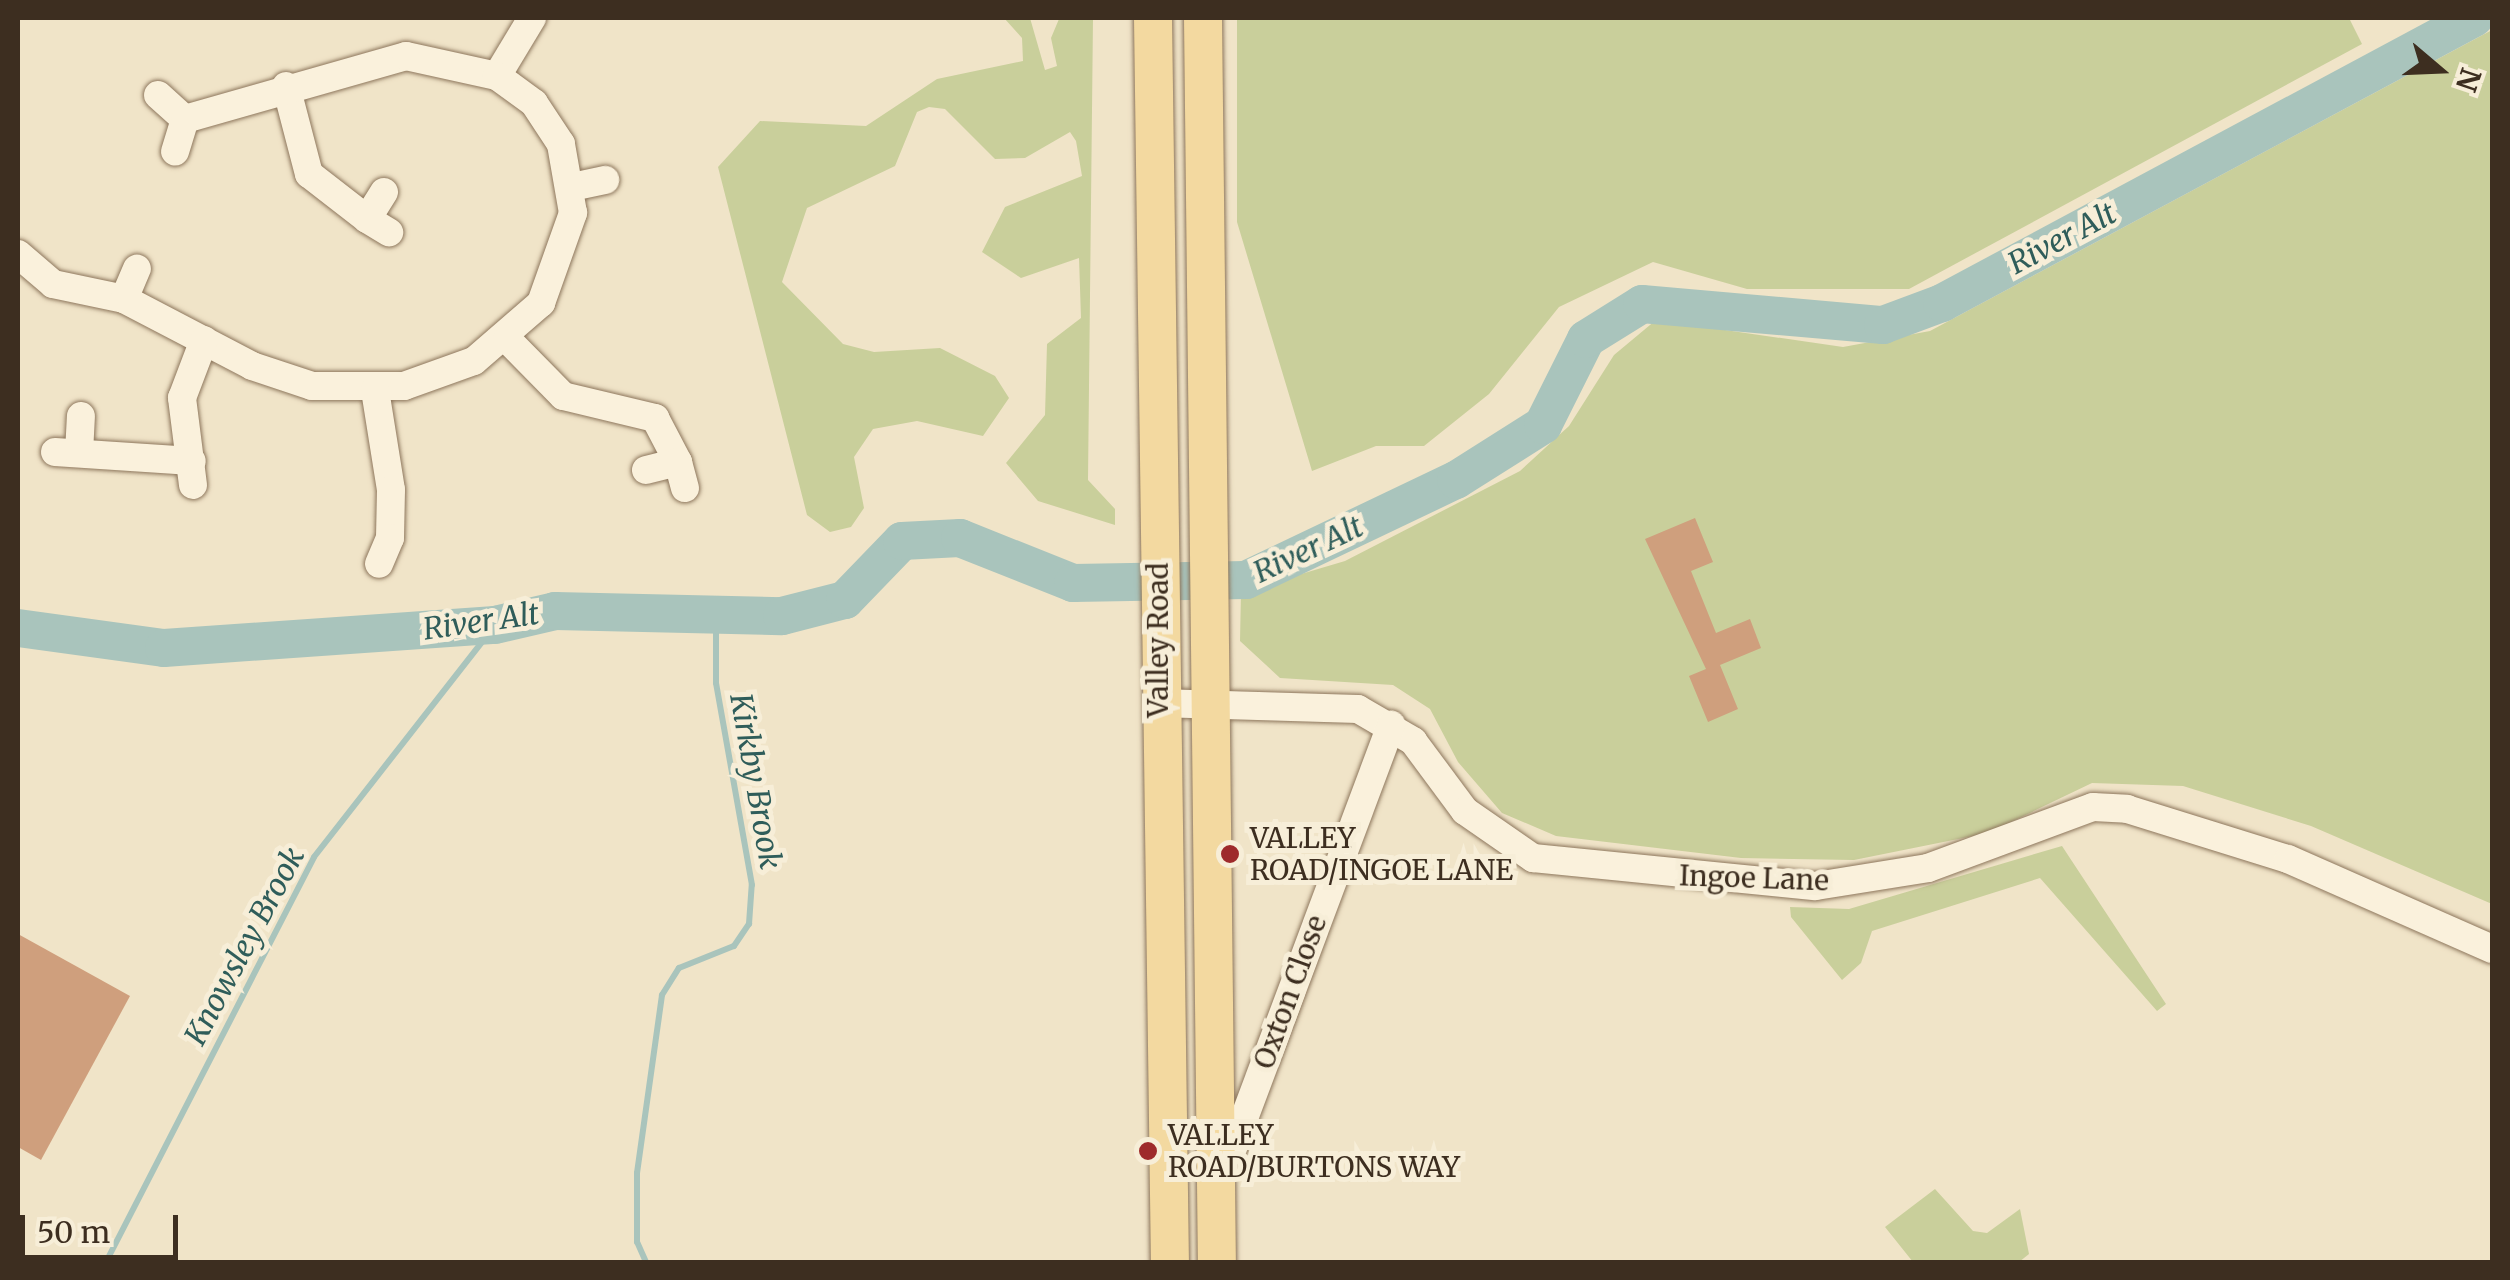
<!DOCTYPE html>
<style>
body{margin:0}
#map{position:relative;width:2510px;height:1280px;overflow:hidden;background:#f0e4c8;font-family:Merriweather,serif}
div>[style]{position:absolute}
.green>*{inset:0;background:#c9cf9b}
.stream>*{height:6px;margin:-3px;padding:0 3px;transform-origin:3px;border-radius:3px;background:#a9c4bc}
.river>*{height:38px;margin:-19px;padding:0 19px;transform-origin:19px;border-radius:19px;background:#a9c4bc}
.building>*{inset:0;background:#cf9f7d}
.roads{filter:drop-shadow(0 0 2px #8d765c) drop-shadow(0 0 2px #8d765c)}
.minor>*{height:28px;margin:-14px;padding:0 14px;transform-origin:14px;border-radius:14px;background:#faf1dc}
.major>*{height:38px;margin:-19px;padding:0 19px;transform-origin:19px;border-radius:19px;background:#f3d9a0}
.dots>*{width:28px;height:28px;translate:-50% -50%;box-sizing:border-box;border:5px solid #f7eed8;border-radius:50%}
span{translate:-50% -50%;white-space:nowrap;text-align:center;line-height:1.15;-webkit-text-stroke:10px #f7eed8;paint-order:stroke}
.street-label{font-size:28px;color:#3d2e20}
.poi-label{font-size:28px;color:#3d2e20}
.left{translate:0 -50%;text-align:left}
.water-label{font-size:30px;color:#2f5d5a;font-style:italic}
.frame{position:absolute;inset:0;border:20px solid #3d2e20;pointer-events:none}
.north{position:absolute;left:2390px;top:20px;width:100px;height:100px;-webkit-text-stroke:8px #f7eed8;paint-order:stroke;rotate:109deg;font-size:28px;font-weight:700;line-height:40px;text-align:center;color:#3d2e20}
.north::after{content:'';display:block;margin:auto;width:35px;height:45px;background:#3d2e20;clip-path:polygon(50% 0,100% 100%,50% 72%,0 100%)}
.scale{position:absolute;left:20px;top:1215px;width:158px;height:45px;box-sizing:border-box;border:5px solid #3d2e20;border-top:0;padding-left:12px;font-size:30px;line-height:35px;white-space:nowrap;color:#3d2e20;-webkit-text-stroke:8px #f7eed8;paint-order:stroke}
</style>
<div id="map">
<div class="green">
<div style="clip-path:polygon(1004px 18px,1030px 18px,1045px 70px,1057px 66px,1051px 38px,1059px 19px,1093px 18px,1088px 480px,1115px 509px,1115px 525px,1038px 501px,1006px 463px,1045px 415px,1047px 344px,1081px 318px,1079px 258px,1021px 278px,982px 252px,1005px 207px,1082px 176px,1076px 141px,1070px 132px,1025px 158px,995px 159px,945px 109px,929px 107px,917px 112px,895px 166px,807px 208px,782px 282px,843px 344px,874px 352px,940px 348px,995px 376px,1009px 398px,983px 436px,917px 421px,873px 429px,854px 457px,864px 508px,851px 527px,830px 532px,807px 515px,718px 167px,760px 121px,866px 126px,937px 79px,1023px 61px,1022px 38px)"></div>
<div style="clip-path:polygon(1237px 18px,2349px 18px,2362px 44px,1909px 289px,1747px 289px,1653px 262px,1559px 307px,1489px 394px,1424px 446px,1376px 446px,1312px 471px,1237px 222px)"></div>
<div style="clip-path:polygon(2492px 30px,2492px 904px,2311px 826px,2183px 786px,2092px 783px,1988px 833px,1854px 860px,1741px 858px,1556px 836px,1502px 813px,1458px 762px,1430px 709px,1393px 685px,1280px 678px,1240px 641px,1241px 592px,1345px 561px,1520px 471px,1569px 426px,1614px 355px,1656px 320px,1843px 347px,1930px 331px)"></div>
<div style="clip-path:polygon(2062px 846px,2166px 1004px,2157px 1011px,2040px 878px,1872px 931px,1861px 963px,1842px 980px,1791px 917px,1790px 907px,1849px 909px)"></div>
<div style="clip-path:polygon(1935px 1189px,1973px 1231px,1987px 1233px,2020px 1209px,2029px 1254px,2019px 1262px,1913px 1262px,1885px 1227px)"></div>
</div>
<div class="stream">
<div style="left:106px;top:1262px;width:455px;rotate:-62.8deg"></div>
<div style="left:314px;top:857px;width:294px;rotate:-52deg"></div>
<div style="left:646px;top:1262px;width:22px;rotate:-114deg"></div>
<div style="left:637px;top:1242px;width:69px;rotate:-90deg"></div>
<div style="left:637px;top:1173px;width:180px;rotate:-82deg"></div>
<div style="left:662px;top:995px;width:32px;rotate:-58deg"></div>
<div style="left:679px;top:968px;width:59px;rotate:-21.8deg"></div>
<div style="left:734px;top:946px;width:27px;rotate:-56deg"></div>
<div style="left:749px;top:924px;width:39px;rotate:-86deg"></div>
<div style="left:752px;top:885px;width:205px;rotate:-100.1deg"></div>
<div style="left:716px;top:683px;width:67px;rotate:-90deg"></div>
</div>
<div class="river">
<div style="left:18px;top:628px;width:147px;rotate:7.8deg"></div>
<div style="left:164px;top:648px;width:332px;rotate:-4deg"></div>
<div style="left:495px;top:625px;width:62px;rotate:-13.1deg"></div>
<div style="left:555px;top:611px;width:227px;rotate:1.3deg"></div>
<div style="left:782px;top:616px;width:65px;rotate:-14.3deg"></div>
<div style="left:845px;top:600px;width:82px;rotate:-46deg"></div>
<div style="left:902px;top:541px;width:58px;rotate:-3deg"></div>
<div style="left:960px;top:538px;width:122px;rotate:21.7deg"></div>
<div style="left:1073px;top:583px;width:173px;rotate:-1deg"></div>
<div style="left:1246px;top:580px;width:233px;rotate:-25.5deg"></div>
<div style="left:1456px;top:480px;width:103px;rotate:-32.3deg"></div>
<div style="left:1543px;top:425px;width:96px;rotate:-63.4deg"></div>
<div style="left:1586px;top:339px;width:66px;rotate:-32deg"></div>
<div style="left:1642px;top:304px;width:242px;rotate:5deg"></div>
<div style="left:1883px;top:325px;width:63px;rotate:-20.4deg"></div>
<div style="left:1942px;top:303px;width:604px;rotate:-28.18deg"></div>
</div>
<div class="building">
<div style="clip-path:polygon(1695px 518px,1713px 562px,1691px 571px,1716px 633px,1750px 619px,1761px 648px,1720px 665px,1738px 709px,1708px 722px,1689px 676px,1706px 669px,1645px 539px)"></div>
<div style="clip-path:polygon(18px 934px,130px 996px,41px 1160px,18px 1147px)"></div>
</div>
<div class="roads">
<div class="minor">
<div style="left:286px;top:86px;width:91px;rotate:75.4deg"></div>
<div style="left:309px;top:174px;width:73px;rotate:37.8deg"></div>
<div style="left:158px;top:95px;width:36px;rotate:42deg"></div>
<div style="left:185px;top:119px;width:34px;rotate:107deg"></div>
<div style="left:185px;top:119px;width:230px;rotate:-15.9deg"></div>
<div style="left:406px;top:56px;width:93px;rotate:12.4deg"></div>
<div style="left:497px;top:76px;width:68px;rotate:-58.9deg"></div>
<div style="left:572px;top:187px;width:34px;rotate:-12deg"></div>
<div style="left:384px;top:192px;width:32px;rotate:122deg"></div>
<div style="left:367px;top:219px;width:26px;rotate:31deg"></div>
<div style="left:18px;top:254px;width:46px;rotate:40.6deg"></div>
<div style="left:53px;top:284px;width:73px;rotate:11.9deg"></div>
<div style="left:124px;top:299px;width:33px;rotate:-67deg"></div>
<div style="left:124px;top:299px;width:144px;rotate:27.6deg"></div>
<div style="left:252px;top:366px;width:63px;rotate:18.4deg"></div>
<div style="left:312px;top:386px;width:92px"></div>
<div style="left:404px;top:386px;width:74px;rotate:-19.7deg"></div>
<div style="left:474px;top:361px;width:89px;rotate:-40.9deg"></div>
<div style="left:541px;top:303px;width:96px;rotate:-70.4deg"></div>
<div style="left:573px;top:213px;width:70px;rotate:-99.9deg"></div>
<div style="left:561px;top:144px;width:49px;rotate:-123.4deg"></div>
<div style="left:534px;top:103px;width:46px;rotate:-143.9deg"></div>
<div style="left:507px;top:339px;width:80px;rotate:45.5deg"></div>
<div style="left:563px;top:396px;width:95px;rotate:13.4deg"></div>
<div style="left:655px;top:418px;width:50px;rotate:62.4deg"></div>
<div style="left:375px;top:390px;width:101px;rotate:80.9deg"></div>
<div style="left:391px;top:490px;width:48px;rotate:91.2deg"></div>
<div style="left:390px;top:538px;width:28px;rotate:113deg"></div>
<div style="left:55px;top:452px;width:137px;rotate:3.8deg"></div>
<div style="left:79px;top:453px;width:37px;rotate:-87deg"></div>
<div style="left:646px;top:470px;width:33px;rotate:-14deg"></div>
<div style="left:678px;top:462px;width:27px;rotate:75deg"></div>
<div style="left:193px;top:485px;width:88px;rotate:-97.2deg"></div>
<div style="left:182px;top:398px;width:62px;rotate:-69.2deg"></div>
<div style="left:1158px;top:703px;width:200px;rotate:1.7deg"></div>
<div style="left:1358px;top:709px;width:64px;rotate:30.2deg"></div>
<div style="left:1413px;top:741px;width:87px;rotate:53.4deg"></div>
<div style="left:1465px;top:811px;width:83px;rotate:34.7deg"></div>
<div style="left:1533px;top:858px;width:284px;rotate:5.7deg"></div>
<div style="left:1816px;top:886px;width:113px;rotate:-9.1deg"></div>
<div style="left:1928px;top:868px;width:176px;rotate:-20.3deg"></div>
<div style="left:2093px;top:807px;width:34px;rotate:3deg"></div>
<div style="left:2127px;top:809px;width:169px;rotate:17.3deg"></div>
<div style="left:2288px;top:859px;width:223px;rotate:23.8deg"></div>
<div style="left:1233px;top:1148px;width:452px;rotate:-69.5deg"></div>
</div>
<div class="major">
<div style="left:1153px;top:18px;width:1244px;rotate:89.22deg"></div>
<div style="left:1203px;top:18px;width:1244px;rotate:89.36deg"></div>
</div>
</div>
<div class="dots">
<div style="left:1230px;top:854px;background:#9e2a2b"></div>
<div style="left:1148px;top:1151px;background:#9e2a2b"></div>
</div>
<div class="street-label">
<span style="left:1158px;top:640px;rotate:-90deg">Valley Road</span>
<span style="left:1754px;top:878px;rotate:2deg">Ingoe Lane</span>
<span style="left:1290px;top:992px;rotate:-70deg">Oxton Close</span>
</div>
<div class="poi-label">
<span class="left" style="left:1250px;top:854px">VALLEY<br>ROAD/INGOE LANE</span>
<span class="left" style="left:1168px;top:1151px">VALLEY<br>ROAD/BURTONS WAY</span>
</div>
<div class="water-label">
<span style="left:2062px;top:238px;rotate:-28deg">River Alt</span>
<span style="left:1308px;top:549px;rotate:-25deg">River Alt</span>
<span style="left:481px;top:621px;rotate:-8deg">River Alt</span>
<span style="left:756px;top:781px;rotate:80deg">Kirkby Brook</span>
<span style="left:244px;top:946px;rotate:-62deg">Knowsley Brook</span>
</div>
<div class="frame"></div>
<div class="north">N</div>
<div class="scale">50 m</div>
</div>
